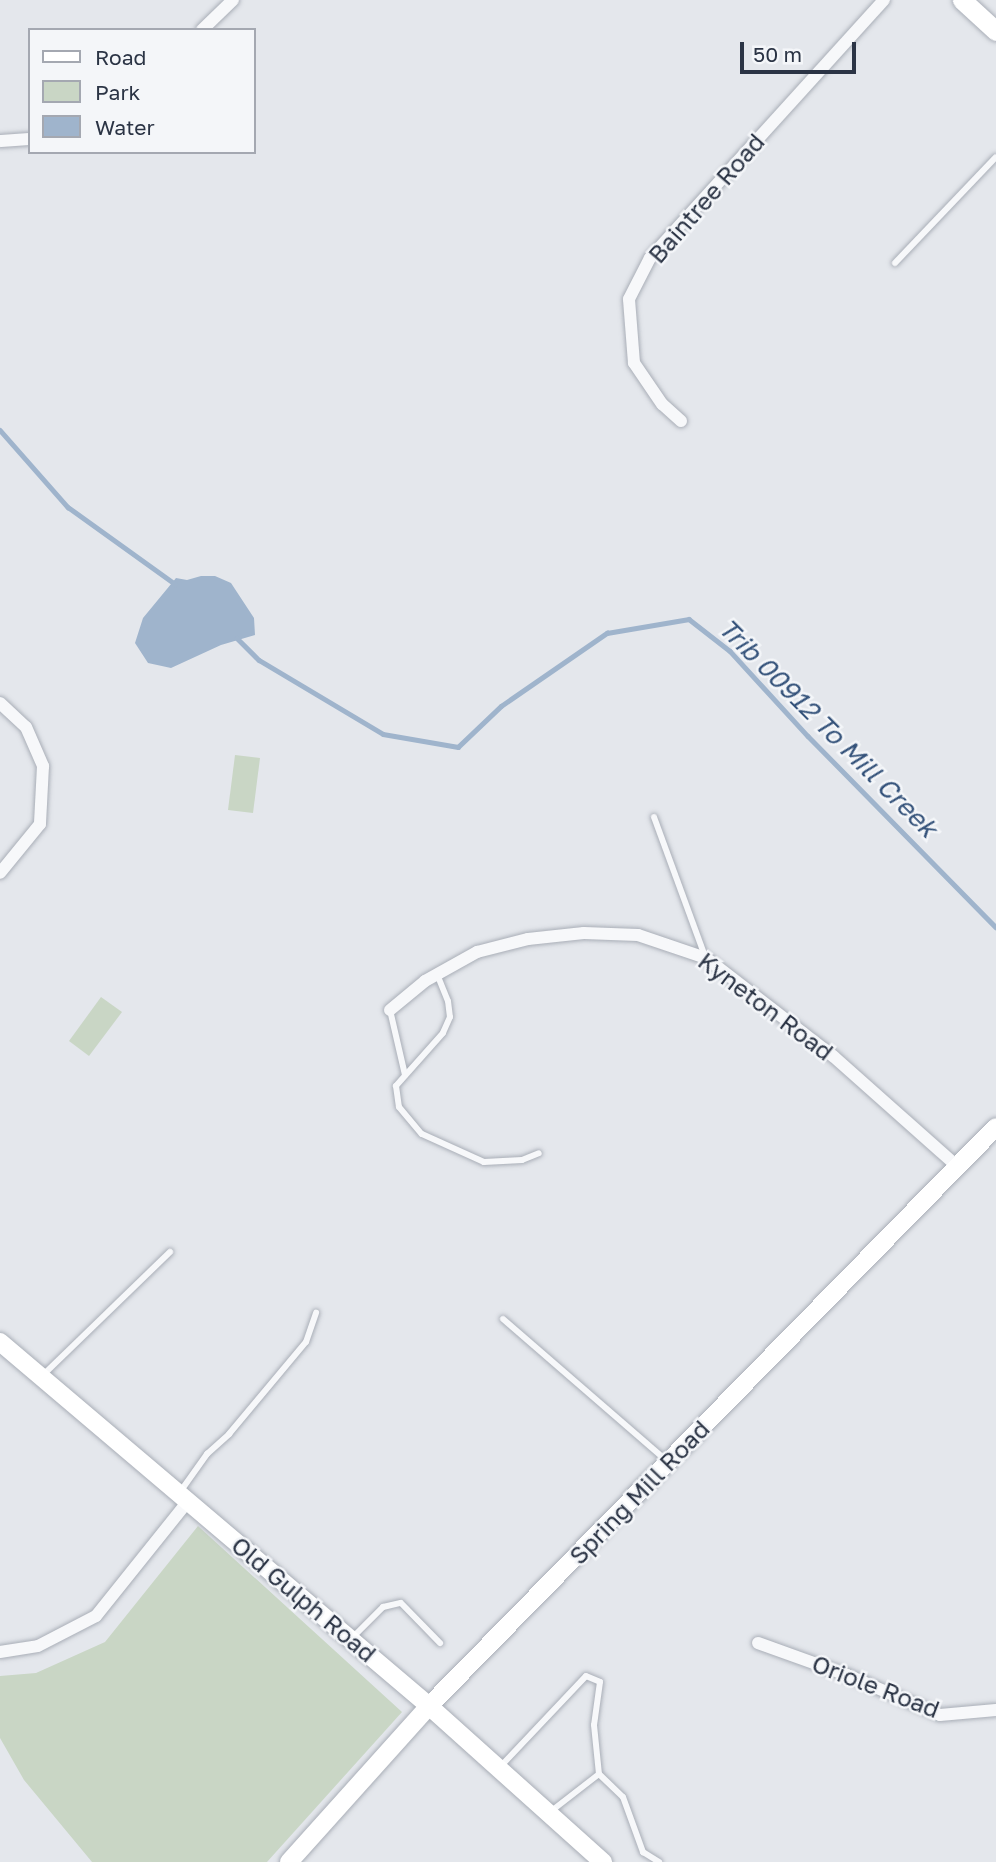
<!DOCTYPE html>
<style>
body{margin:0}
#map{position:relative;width:996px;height:1862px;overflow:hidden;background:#e4e7ec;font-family:"Golos Text",sans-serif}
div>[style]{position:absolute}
.green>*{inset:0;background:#c9d6c5}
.water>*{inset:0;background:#9fb4cc}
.stream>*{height:4.5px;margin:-2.25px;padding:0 2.25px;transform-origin:2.25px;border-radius:2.25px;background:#9fb4cc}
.roads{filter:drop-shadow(0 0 2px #a9aeb7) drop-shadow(0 0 2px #a9aeb7)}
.lane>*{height:6px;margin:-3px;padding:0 3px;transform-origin:3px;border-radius:3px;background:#f7f8fa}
.street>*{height:12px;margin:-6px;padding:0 6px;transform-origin:6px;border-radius:6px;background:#f7f8fa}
.secondary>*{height:18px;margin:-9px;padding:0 9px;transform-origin:9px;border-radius:9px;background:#fff}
.primary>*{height:19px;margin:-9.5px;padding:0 9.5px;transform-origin:9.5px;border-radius:9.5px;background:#fff}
span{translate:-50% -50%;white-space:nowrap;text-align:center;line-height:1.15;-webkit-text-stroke:5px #f4f6f9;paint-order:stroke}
.street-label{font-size:24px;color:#2b3445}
.water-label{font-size:26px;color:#34527a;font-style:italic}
.legend{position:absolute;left:28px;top:28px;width:228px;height:126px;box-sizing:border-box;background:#f4f6f9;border:2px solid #a4a8b1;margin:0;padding:9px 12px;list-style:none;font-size:21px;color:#2b3445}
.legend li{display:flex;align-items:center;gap:14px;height:35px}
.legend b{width:35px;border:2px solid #a4a8b1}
.scale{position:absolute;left:740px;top:42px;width:116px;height:32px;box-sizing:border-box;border:4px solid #2b3445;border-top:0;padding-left:9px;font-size:21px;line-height:24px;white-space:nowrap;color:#2b3445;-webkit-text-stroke:5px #f4f6f9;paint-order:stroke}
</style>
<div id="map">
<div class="green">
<div style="clip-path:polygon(235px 755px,260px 758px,253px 813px,228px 810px)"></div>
<div style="clip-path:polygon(101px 997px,122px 1012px,89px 1056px,69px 1041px)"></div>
<div style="clip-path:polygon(198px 1526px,402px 1712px,267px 1862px,92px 1862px,24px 1780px,0 1738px,0 1676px,36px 1673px,105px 1642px)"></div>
</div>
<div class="water">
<div style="clip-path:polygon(201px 576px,215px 576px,231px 583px,254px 618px,255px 635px,221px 645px,171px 668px,148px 663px,135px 643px,143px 618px,176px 578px,187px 580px)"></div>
</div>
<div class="stream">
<div style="left:0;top:430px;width:103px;rotate:48.6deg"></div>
<div style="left:68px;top:507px;width:132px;rotate:35.7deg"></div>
<div style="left:237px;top:638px;width:31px;rotate:45deg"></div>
<div style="left:259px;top:660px;width:144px;rotate:30.8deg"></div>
<div style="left:383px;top:734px;width:76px;rotate:9.8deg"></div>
<div style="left:458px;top:747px;width:59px;rotate:-43.6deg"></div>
<div style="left:501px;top:706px;width:129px;rotate:-34.6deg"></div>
<div style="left:607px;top:633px;width:83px;rotate:-9.7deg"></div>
<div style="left:689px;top:619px;width:52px;rotate:38deg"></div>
<div style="left:730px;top:651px;width:115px;rotate:47.5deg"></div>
<div style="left:808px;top:736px;width:268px;rotate:45.5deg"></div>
</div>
<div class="roads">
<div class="lane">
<div style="left:895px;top:263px;width:146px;rotate:-46.4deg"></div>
<div style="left:654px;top:817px;width:148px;rotate:69.9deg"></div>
<div style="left:437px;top:974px;width:29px;rotate:68deg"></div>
<div style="left:448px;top:1001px;width:16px;rotate:83deg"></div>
<div style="left:450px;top:1017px;width:17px;rotate:114deg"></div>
<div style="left:443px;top:1033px;width:71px;rotate:131.6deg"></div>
<div style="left:396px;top:1086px;width:21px;rotate:82deg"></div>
<div style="left:399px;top:1107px;width:35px;rotate:50deg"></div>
<div style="left:422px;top:1134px;width:68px;rotate:24.3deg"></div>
<div style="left:484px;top:1162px;width:38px;rotate:-3deg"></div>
<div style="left:522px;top:1160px;width:18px;rotate:-22deg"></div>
<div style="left:390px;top:1010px;width:67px;rotate:77deg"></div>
<div style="left:503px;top:1319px;width:217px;rotate:40.9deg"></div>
<div style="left:43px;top:1375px;width:177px;rotate:-44.1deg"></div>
<div style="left:180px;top:1492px;width:47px;rotate:-54.6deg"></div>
<div style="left:207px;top:1454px;width:30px;rotate:-42deg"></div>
<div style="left:229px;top:1434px;width:120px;rotate:-50.1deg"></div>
<div style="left:306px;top:1342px;width:31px;rotate:-71deg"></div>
<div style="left:352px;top:1638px;width:44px;rotate:-45deg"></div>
<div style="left:383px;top:1607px;width:18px;rotate:-13deg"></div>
<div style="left:401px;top:1603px;width:56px;rotate:45.7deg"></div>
<div style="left:500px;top:1767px;width:125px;rotate:-46.6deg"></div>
<div style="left:586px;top:1676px;width:15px;rotate:23deg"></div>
<div style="left:600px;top:1682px;width:43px;rotate:97.9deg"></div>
<div style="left:594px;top:1725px;width:49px;rotate:84.2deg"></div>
<div style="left:599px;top:1774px;width:33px;rotate:44deg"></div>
<div style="left:623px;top:1797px;width:59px;rotate:70deg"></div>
<div style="left:643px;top:1852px;width:19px;rotate:32deg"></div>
<div style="left:550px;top:1812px;width:62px;rotate:-37.8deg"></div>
</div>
<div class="street">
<div style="left:202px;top:30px;width:43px;rotate:-44.1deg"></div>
<div style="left:0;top:141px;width:30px;rotate:-4deg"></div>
<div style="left:681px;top:421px;width:25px;rotate:-138deg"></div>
<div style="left:662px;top:404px;width:50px;rotate:-124.3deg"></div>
<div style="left:634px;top:363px;width:64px;rotate:-94.5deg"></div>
<div style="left:629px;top:299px;width:46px;rotate:-62.9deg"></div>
<div style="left:650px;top:258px;width:348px;rotate:-47.8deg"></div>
<div style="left:0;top:703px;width:35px;rotate:43deg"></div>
<div style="left:26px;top:727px;width:43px;rotate:66.4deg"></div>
<div style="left:43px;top:766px;width:58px;rotate:93deg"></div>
<div style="left:40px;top:824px;width:63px;rotate:129.2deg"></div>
<div style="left:390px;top:1010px;width:45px;rotate:-39.6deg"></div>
<div style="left:425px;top:981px;width:60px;rotate:-29.1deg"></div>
<div style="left:477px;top:952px;width:53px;rotate:-14.3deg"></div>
<div style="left:528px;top:939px;width:56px;rotate:-6.1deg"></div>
<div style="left:584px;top:933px;width:54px;rotate:2.1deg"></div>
<div style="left:638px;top:935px;width:72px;rotate:18.7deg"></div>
<div style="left:706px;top:958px;width:160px;rotate:37.7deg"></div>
<div style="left:833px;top:1056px;width:166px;rotate:41.6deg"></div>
<div style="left:758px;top:1643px;width:95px;rotate:19.8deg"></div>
<div style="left:847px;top:1675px;width:101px;rotate:23.3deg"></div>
<div style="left:940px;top:1715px;width:56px;rotate:-5.1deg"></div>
<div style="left:0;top:1652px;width:38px;rotate:-9deg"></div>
<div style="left:38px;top:1646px;width:65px;rotate:-27.3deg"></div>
<div style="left:96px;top:1616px;width:147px;rotate:-51.3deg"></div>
</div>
<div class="secondary">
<div style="left:0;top:1342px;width:563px;rotate:40.31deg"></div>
<div style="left:429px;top:1706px;width:234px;rotate:41.9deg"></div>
<div style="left:289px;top:1862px;width:210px;rotate:-48.1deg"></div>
<div style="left:429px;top:1706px;width:810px;rotate:-45.6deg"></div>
</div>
<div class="primary">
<div style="left:962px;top:0;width:46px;rotate:42.4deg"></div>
</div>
</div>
<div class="street-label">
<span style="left:706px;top:198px;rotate:-49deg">Baintree Road</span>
<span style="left:766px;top:1006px;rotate:37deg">Kyneton Road</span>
<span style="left:639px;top:1492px;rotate:-46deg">Spring Mill Road</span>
<span style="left:304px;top:1599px;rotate:40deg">Old Gulph Road</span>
<span style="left:876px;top:1686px;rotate:21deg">Oriole Road</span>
</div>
<div class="water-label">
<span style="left:828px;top:728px;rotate:45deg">Trib 00912 To Mill Creek</span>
</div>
<ul class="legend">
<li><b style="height:9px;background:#fff"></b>Road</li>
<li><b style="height:19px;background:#c9d6c5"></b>Park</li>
<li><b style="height:19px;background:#9fb4cc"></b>Water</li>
</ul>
<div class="scale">50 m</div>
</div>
